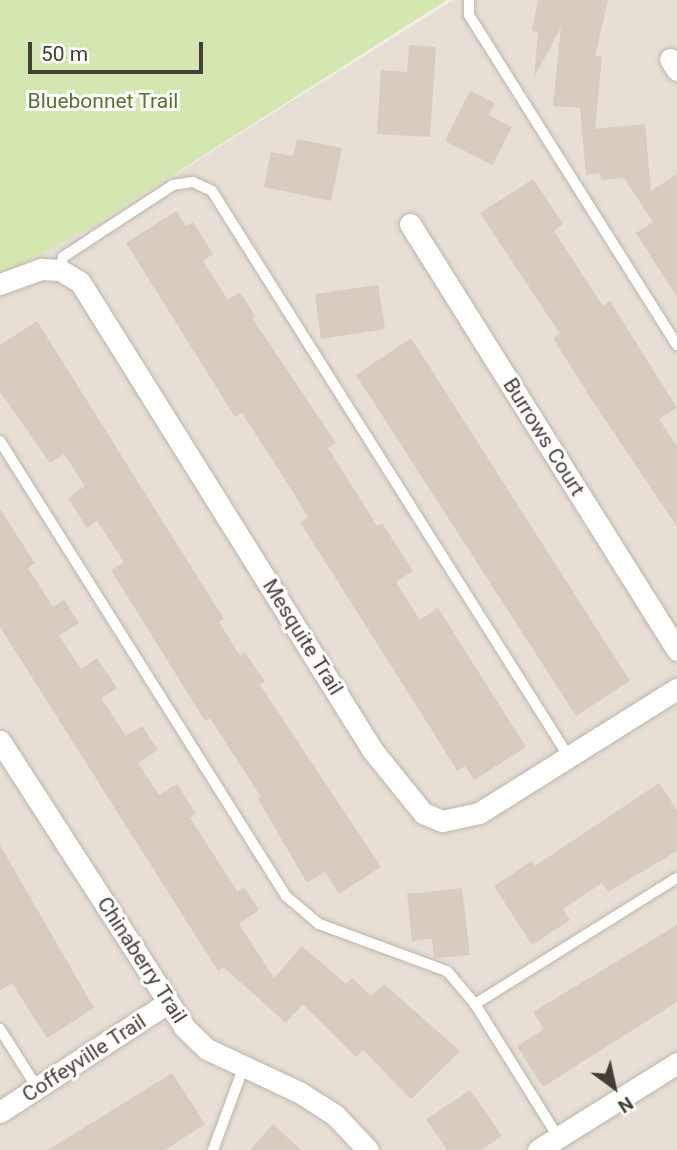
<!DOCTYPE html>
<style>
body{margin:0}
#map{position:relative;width:677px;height:1150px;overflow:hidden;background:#f3eee7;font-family:Roboto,sans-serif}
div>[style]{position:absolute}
.residential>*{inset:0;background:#e7dfd5}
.green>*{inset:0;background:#d5e7b1}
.building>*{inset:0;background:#d8cbc0}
.roads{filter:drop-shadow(0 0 2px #bfb5aa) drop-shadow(0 0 2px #bfb5aa)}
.service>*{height:10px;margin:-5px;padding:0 5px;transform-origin:5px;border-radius:5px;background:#fff}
.minor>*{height:21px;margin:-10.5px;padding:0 10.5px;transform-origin:10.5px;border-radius:10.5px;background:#fff}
span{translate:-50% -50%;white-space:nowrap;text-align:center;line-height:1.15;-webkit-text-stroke:6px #fff;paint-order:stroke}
.park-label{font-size:21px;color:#51772a}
.street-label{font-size:21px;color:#463e36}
.north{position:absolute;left:579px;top:1052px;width:70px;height:70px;-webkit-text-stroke:5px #fff;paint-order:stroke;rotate:147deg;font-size:19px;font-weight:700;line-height:28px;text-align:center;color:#463e36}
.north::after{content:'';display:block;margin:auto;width:24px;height:32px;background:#463e36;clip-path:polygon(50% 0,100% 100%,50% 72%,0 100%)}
.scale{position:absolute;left:28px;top:42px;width:175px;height:32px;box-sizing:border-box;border:4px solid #463e36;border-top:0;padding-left:9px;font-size:21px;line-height:24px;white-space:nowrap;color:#463e36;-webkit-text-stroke:5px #fff;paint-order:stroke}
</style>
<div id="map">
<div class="residential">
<div style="clip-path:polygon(453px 0,677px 0,677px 1150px,0 1150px,0 275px,90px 228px)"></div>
</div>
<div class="green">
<div style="clip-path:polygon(0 0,447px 0,90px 228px,0 275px)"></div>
</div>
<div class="building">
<div style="clip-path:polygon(538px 0,608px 0,595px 56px,602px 57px,595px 129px,645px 124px,651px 191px,677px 174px,677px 297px,636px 233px,653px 222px,624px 178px,601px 180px,600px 173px,586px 175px,580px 108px,553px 106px,561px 27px,534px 78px,538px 32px,532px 31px)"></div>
<div style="clip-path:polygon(409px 45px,436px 47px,430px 137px,377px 134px,381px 70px,407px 72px)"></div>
<div style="clip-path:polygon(470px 91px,495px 103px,489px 115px,512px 127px,493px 165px,445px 141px)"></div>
<div style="clip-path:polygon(297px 139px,342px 148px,331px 201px,264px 187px,271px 152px,293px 156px)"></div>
<div style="clip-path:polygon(533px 179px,563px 224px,554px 231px,603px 306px,610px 301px,677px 408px,659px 419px,677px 446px,677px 527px,590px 397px,553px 338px,560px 334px,480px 213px)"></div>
<div style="clip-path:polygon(176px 211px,186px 226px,193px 222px,213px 254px,203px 261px,228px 300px,240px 292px,255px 316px,252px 318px,336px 443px,328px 448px,377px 526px,382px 523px,413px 571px,396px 582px,420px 620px,438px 608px,526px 747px,474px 780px,465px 766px,457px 771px,438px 740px,300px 522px,308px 518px,293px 492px,242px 413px,235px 417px,126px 243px)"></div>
<div style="clip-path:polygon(378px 285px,385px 329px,321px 339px,315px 294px)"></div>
<div style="clip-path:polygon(37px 321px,224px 619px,219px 622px,240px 656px,245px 652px,265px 682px,260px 685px,381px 867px,339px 894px,325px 872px,307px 883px,258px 799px,261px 797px,210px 718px,205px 721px,111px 570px,124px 562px,97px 521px,87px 528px,68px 498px,85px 486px,64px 454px,50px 463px,0 392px,0 345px)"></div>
<div style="clip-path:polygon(411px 338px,630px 681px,576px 716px,356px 375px)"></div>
<div style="clip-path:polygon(0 509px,35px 563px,28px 568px,53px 607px,64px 600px,79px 623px,59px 636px,81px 669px,97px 658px,117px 688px,101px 698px,126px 736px,142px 726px,158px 750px,138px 763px,159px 795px,177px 784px,196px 814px,190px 818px,237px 891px,244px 887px,259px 910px,239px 924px,274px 978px,302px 946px,346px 984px,352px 978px,371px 996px,384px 984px,460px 1051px,411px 1099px,363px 1050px,356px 1057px,303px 1004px,286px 1023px,223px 967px,218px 971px,0 627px)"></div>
<div style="clip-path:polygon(659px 783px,677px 810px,677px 851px,608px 892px,602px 883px,563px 909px,570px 920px,532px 945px,494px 886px,532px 861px,535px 866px)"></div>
<div style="clip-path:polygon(0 845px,94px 1008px,47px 1038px,12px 983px,0 990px)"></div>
<div style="clip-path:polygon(462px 888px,470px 955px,434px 958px,432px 939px,412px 941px,407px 894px)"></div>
<div style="clip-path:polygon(677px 925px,677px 1002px,543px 1087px,517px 1046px,544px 1029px,533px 1012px)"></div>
<div style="clip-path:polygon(172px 1073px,205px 1124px,165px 1150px,48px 1150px)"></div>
<div style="clip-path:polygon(470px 1090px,502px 1136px,481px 1150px,447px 1150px,426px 1119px)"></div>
<div style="clip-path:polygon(273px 1124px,301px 1150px,250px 1150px)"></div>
</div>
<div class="roads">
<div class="service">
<div style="left:469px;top:0;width:15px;rotate:90deg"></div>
<div style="left:469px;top:15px;width:390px;rotate:57.8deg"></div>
<div style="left:60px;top:270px;width:13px;rotate:-77deg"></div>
<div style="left:63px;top:257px;width:131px;rotate:-33.2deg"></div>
<div style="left:173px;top:185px;width:20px;rotate:-9deg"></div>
<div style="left:193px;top:182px;width:21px;rotate:25deg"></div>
<div style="left:212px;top:191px;width:669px;rotate:57.76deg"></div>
<div style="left:0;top:441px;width:537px;rotate:57.85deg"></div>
<div style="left:286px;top:896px;width:43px;rotate:40.3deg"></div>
<div style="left:319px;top:924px;width:136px;rotate:20.2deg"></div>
<div style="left:447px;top:971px;width:43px;rotate:49.7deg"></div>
<div style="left:475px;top:1004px;width:157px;rotate:58deg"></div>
<div style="left:475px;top:1004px;width:238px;rotate:-32deg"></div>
<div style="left:0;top:1029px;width:71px;rotate:57.7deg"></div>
<div style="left:213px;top:1150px;width:90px;rotate:-69.7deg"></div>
</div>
<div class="minor">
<div style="left:670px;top:59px;width:13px;rotate:58deg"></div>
<div style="left:410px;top:224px;width:503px;rotate:57.92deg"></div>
<div style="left:0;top:284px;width:44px;rotate:-20.1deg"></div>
<div style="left:41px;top:269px;width:19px;rotate:3deg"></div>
<div style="left:60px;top:270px;width:23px;rotate:31deg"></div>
<div style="left:80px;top:282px;width:553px;rotate:58.01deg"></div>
<div style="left:373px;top:751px;width:80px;rotate:51.1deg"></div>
<div style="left:423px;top:813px;width:21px;rotate:23deg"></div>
<div style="left:442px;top:821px;width:38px;rotate:-12deg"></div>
<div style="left:479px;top:813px;width:234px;rotate:-32.1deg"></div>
<div style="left:0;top:741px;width:340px;rotate:57.2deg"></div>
<div style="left:184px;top:1027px;width:32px;rotate:44deg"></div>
<div style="left:207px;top:1049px;width:102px;rotate:25.1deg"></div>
<div style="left:299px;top:1092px;width:43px;rotate:32.6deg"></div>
<div style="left:335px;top:1115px;width:48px;rotate:46.7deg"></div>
<div style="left:0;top:1112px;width:199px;rotate:-33.1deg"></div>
<div style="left:538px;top:1150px;width:164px;rotate:-32deg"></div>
</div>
</div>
<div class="park-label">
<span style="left:103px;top:101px">Bluebonnet Trail</span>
</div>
<div class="street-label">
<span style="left:544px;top:437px;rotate:58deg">Burrows Court</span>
<span style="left:303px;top:637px;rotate:58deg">Mesquite Trail</span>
<span style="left:142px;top:960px;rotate:57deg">Chinaberry Trail</span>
<span style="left:84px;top:1058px;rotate:-33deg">Coffeyville Trail</span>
</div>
<div class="north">N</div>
<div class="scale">50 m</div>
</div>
